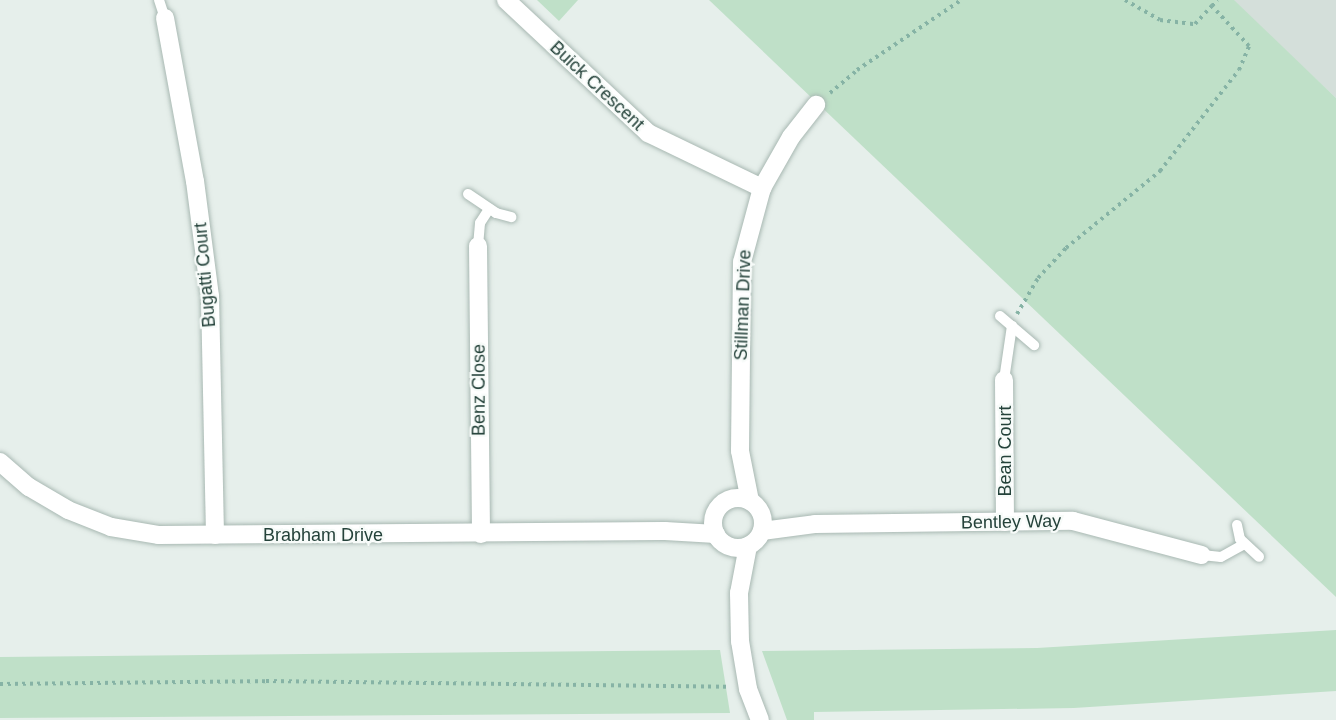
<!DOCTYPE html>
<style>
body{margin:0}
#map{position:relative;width:1336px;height:720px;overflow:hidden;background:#e6efeb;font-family:Helvetica,sans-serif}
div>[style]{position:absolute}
.built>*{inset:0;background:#d4dfda}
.green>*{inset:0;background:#bfe0c8}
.path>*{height:4px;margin-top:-2px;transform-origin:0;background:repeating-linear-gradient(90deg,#86b3a5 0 3px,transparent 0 7.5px)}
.roads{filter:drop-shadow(0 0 2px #a8b8b2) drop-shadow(0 0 2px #a8b8b2)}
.lane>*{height:10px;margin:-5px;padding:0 5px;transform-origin:5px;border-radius:5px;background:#fff}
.street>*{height:18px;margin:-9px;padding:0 9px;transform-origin:9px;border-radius:9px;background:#fff}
.street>.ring{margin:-9px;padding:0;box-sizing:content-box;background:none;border:18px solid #fff;border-radius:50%}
span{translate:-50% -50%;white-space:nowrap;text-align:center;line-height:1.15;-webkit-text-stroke:4.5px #f7fbf9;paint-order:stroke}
.street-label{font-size:18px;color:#24423a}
</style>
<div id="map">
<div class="built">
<div style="clip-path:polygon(1336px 0,1336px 98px,1233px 1px,1234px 0)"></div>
</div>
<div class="green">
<div style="clip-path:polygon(537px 0,578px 0,559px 21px)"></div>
<div style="clip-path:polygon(709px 0,1234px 0,1336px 98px,1336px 597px)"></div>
<div style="clip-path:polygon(1336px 630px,1336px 691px,1074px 708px,814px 712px,814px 720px,787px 720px,762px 651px,1037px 648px)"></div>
<div style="clip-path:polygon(720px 650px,730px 713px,0 718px,0 657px)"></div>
</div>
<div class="path">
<div style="left:1125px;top:0;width:40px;rotate:29.7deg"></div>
<div style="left:1160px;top:20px;width:35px;rotate:7deg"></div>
<div style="left:1195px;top:24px;width:25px;rotate:-47deg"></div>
<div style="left:830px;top:93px;width:35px;rotate:-40deg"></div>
<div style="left:857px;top:70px;width:125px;rotate:-33.9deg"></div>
<div style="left:1017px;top:314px;width:42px;rotate:-59.7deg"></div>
<div style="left:1038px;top:278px;width:41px;rotate:-47deg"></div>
<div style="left:1066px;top:248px;width:122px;rotate:-39.3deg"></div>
<div style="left:1160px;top:171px;width:128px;rotate:-52deg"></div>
<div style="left:1239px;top:70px;width:26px;rotate:-67deg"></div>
<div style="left:1249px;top:46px;width:54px;rotate:-132.8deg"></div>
<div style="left:1212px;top:6px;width:8px;rotate:-50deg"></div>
<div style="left:0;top:684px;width:266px;rotate:-0.6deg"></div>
<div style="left:266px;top:681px;width:462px;rotate:0.7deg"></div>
</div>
<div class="roads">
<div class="lane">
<div style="left:159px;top:0;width:19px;rotate:72deg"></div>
<div style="left:468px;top:194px;width:34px;rotate:34deg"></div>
<div style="left:496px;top:213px;width:16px;rotate:15deg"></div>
<div style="left:478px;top:246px;width:23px;rotate:-85deg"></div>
<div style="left:480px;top:223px;width:17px;rotate:-57deg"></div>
<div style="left:1000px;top:316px;width:45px;rotate:40.5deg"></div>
<div style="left:1004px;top:380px;width:55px;rotate:-81.6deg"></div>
<div style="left:1237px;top:525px;width:14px;rotate:78deg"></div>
<div style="left:1240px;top:539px;width:26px;rotate:43deg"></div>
<div style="left:1202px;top:555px;width:19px;rotate:6deg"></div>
<div style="left:1221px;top:557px;width:26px;rotate:-29deg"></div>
</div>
<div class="street">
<div style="left:506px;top:0;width:195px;rotate:43.1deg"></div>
<div style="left:648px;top:133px;width:127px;rotate:25.8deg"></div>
<div style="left:165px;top:18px;width:166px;rotate:79.6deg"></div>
<div style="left:195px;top:181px;width:116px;rotate:82.6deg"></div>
<div style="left:210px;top:296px;width:239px;rotate:88.8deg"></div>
<div style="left:478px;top:246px;width:288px;rotate:89.4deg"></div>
<div style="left:1004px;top:380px;width:142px;rotate:89.6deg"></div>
<div style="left:0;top:462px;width:38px;rotate:41deg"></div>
<div style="left:29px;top:487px;width:45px;rotate:30.5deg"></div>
<div style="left:68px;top:510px;width:46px;rotate:21.6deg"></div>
<div style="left:111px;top:527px;width:49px;rotate:9.5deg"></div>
<div style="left:159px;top:535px;width:506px;rotate:-0.45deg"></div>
<div style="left:665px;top:531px;width:51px;rotate:3.4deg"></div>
<div class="ring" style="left:713px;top:498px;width:32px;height:32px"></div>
<div style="left:750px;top:501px;width:51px;rotate:-101.3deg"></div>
<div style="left:740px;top:451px;width:189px;rotate:-89.4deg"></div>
<div style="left:742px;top:262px;width:77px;rotate:-74.9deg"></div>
<div style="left:762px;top:188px;width:59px;rotate:-60.4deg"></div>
<div style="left:791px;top:137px;width:41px;rotate:-52deg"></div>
<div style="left:762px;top:531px;width:53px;rotate:-7.5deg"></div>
<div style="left:815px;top:524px;width:258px;rotate:-0.7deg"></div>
<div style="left:1073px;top:521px;width:133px;rotate:14.8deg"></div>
<div style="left:748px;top:546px;width:48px;rotate:100.8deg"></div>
<div style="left:739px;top:593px;width:48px;rotate:88.8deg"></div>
<div style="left:740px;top:641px;width:49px;rotate:80.5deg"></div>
<div style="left:748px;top:689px;width:33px;rotate:69deg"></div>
</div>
</div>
<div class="street-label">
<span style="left:597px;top:86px;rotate:43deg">Buick Crescent</span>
<span style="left:205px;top:275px;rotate:-95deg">Bugatti Court</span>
<span style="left:743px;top:305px;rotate:-88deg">Stillman Drive</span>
<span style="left:479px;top:390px;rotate:-90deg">Benz Close</span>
<span style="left:1005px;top:451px;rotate:-90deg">Bean Court</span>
<span style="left:1011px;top:522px;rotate:-1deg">Bentley Way</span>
<span style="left:323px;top:535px">Brabham Drive</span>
</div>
</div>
